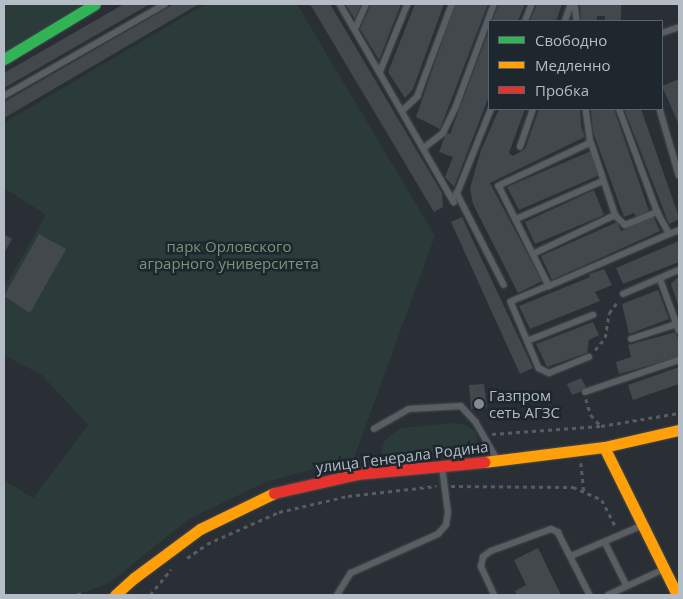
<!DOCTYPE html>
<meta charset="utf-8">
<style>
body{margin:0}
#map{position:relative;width:683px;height:599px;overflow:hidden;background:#292f34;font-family:"Open Sans",sans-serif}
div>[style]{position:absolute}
.green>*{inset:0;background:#2a3b3a}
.building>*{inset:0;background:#43484c}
.path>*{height:2.5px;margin-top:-1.25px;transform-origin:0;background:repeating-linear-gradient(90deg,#575c60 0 4px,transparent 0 8px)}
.roads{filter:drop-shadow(0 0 1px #454a4e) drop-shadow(0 0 1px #454a4e)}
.lane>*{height:5.5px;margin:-2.75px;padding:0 2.75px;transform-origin:2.75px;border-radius:2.75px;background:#595e63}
.fast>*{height:11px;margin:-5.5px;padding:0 5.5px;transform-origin:5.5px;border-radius:5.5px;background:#30b455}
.slow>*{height:11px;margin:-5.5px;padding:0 5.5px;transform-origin:5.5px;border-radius:5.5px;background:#ff9f0a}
.jam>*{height:11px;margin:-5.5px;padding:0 5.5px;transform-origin:5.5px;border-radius:5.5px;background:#e5322d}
.dots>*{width:14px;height:14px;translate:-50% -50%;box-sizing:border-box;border:2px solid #1e262e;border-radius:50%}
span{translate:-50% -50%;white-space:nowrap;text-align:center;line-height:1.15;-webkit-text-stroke:5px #1e262e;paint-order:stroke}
.park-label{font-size:15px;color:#759879}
.poi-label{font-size:15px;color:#b4bcc5}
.left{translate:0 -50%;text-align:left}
.street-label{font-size:15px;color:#b4bcc5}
.frame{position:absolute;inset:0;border:5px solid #b4bcc5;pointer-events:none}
.legend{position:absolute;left:488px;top:20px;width:175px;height:90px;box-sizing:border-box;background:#1e262e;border:1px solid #5a626a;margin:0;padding:6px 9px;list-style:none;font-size:15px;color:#b4bcc5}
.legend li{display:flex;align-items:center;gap:10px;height:25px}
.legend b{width:25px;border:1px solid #5a626a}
</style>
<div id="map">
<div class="green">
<div style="clip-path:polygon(4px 4px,84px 4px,4px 53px)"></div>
<div style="clip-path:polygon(205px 4px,297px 4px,435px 236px,354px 458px,266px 482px,189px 519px,109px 583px,82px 593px,81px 595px,4px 595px,4px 480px,33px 498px,88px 425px,42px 375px,4px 355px,4px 288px,46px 215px,4px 188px,4px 123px)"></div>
<div style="clip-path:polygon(453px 423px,466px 425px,476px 432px,478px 446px,475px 449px,384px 458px,381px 453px,384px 441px,400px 428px)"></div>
</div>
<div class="building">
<div style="clip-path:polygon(124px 4px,150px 4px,4px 88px,4px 73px)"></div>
<div style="clip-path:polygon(174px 4px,199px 4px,4px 118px,4px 102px)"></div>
<div style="clip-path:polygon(310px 4px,330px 4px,442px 193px,443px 207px,434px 212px)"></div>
<div style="clip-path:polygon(345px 4px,361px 4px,355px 19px)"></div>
<div style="clip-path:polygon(371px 4px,401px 4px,379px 60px,360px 29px)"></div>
<div style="clip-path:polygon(415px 4px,444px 4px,413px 89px,405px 98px,388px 72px)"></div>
<div style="clip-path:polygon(455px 4px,488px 4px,440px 129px,416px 117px)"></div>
<div style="clip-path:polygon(499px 4px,525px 4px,518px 21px,492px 21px)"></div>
<div style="clip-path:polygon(537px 4px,562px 4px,556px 21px,530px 21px)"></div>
<div style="clip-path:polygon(580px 4px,621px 4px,621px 21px,605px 21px,605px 16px,597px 16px,597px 21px,581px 21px)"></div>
<div style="clip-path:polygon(489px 30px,489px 96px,454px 187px,445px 177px,453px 157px,439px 152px,446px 133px,450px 134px)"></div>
<div style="clip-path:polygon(679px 79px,679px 125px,662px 86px)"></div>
<div style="clip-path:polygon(499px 109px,525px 109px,509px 153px,513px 156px,525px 149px,539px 109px,580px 109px,581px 126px,585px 137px,490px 183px,542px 281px,518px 293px,473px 204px,470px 188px,481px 150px)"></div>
<div style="clip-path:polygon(591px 109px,614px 109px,649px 211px,636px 217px,634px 213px,624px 217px,593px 132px)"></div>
<div style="clip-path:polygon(624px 109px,641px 109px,679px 217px,679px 219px,669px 224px)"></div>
<div style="clip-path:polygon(591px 151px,600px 175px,519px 210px,507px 187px)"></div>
<div style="clip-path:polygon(594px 190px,604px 215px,535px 244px,525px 222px)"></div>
<div style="clip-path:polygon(653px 216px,660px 231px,552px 280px,541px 256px,617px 222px,621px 231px)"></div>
<div style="clip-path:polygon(462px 217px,533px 368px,520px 374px,451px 222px)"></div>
<div style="clip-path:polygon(4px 234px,12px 239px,4px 253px)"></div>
<div style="clip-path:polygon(39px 234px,66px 249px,30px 313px,4px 296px)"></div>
<div style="clip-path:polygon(679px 241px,679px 262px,623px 284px,616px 268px)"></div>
<div style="clip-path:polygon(604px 269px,612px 285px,595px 292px,600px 301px,530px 329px,519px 306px,590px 277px,589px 274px)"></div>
<div style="clip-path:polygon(679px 276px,679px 308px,671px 284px)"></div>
<div style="clip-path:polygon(658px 290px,669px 319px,629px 334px,622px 304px)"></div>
<div style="clip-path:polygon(593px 322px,599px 335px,589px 340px,587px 353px,547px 367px,536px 344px)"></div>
<div style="clip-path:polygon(676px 332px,679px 342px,679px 357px,619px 374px,616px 362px,631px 357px,628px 345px)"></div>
<div style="clip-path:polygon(679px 367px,679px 384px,633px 400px,628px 385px)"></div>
<div style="clip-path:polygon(581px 378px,587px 389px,572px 395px,567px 384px)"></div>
<div style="clip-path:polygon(484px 384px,487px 407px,471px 409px,469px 385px)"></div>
<div style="clip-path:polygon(538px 548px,561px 595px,517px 595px,515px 591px,526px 585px,514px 560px)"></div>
</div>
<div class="path">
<div style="left:595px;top:350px;width:16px;rotate:-50deg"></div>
<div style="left:605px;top:338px;width:25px;rotate:-81deg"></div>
<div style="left:609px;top:313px;width:16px;rotate:-52deg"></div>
<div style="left:586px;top:399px;width:17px;rotate:73deg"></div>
<div style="left:591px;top:415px;width:15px;rotate:48deg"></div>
<div style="left:492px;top:434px;width:109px;rotate:-4.2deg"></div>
<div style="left:601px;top:426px;width:79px;rotate:-9.5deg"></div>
<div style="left:581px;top:463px;width:28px;rotate:84deg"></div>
<div style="left:451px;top:486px;width:122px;rotate:0.5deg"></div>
<div style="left:573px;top:487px;width:32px;rotate:24deg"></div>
<div style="left:602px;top:500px;width:31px;rotate:63deg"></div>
<div style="left:187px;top:558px;width:24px;rotate:-35deg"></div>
<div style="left:207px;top:544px;width:79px;rotate:-24deg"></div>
<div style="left:279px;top:512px;width:71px;rotate:-13.1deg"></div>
<div style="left:348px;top:496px;width:89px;rotate:-6.5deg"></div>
<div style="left:77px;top:595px;width:5px;rotate:-22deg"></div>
<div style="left:150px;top:595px;width:33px;rotate:-51deg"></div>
</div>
<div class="roads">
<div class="lane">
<div style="left:340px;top:4px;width:80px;rotate:59.9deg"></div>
<div style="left:408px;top:4px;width:74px;rotate:112.1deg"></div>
<div style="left:380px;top:73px;width:149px;rotate:60.2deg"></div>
<div style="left:575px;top:4px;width:17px;rotate:83deg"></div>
<div style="left:525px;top:21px;width:18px;rotate:-68deg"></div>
<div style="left:565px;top:21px;width:18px;rotate:-71deg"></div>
<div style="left:355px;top:29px;width:27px;rotate:-66deg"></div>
<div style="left:662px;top:33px;width:18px;rotate:-19deg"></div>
<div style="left:4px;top:96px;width:185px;rotate:-29.7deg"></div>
<div style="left:586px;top:109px;width:34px;rotate:82deg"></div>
<div style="left:591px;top:143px;width:102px;rotate:154.9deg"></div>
<div style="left:499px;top:186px;width:112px;rotate:63.4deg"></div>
<div style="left:549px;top:286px;width:41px;rotate:157.2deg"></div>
<div style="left:511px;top:302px;width:72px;rotate:67deg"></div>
<div style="left:539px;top:368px;width:11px;rotate:27deg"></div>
<div style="left:549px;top:373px;width:43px;rotate:-21.8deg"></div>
<div style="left:660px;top:109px;width:69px;rotate:73.9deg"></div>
<div style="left:402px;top:111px;width:21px;rotate:-43deg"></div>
<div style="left:417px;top:97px;width:99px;rotate:-69.4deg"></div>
<div style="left:520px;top:147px;width:40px;rotate:-71.1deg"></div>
<div style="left:424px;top:148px;width:24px;rotate:-38deg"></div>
<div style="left:443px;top:133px;width:30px;rotate:-64deg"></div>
<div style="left:456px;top:106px;width:109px;rotate:-69.6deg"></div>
<div style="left:457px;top:193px;width:103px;rotate:62.9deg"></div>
<div style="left:456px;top:196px;width:94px;rotate:-68.1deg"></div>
<div style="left:615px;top:215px;width:14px;rotate:45deg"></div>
<div style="left:625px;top:225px;width:35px;rotate:-22deg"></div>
<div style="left:657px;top:212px;width:110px;rotate:-110.3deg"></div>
<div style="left:516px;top:219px;width:95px;rotate:-23.6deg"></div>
<div style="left:669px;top:234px;width:11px;rotate:-22deg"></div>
<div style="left:533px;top:254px;width:91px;rotate:-25.4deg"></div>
<div style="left:615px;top:215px;width:76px;rotate:-108.4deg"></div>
<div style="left:660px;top:278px;width:21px;rotate:-23deg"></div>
<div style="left:549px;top:286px;width:131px;rotate:-23.4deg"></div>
<div style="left:669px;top:234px;width:25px;rotate:-119deg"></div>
<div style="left:623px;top:294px;width:40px;rotate:-23.4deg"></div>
<div style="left:660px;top:278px;width:55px;rotate:69.9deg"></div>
<div style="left:631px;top:339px;width:48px;rotate:-18.1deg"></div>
<div style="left:527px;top:341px;width:71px;rotate:-21.5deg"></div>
<div style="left:585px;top:392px;width:99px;rotate:-18.8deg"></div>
<div style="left:374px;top:429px;width:40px;rotate:-29.7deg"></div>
<div style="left:409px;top:409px;width:52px;rotate:-3.3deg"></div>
<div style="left:461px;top:406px;width:22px;rotate:47deg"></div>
<div style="left:476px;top:422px;width:43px;rotate:60.4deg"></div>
<div style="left:605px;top:542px;width:49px;rotate:63.4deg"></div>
<div style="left:571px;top:556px;width:76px;rotate:-23.2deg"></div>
<div style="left:337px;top:595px;width:26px;rotate:-58deg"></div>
<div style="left:351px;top:573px;width:95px;rotate:-24.1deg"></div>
<div style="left:438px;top:534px;width:12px;rotate:-48deg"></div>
<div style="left:446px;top:525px;width:12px;rotate:-81deg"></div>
<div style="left:448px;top:513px;width:46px;rotate:-97.4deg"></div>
<div style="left:494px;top:595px;width:31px;rotate:-115deg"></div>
<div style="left:481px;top:567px;width:10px;rotate:-79deg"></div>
<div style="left:483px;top:557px;width:10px;rotate:-37deg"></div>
<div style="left:491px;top:551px;width:64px;rotate:-20.1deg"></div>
<div style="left:551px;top:529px;width:8px;rotate:23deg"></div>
<div style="left:558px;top:532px;width:71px;rotate:63.1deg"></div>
<div style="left:608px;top:595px;width:60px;rotate:-24.8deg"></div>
</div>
<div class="fast">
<div style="left:4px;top:59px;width:106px;rotate:-31.1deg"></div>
</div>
<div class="slow">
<div style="left:604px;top:447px;width:165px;rotate:63.7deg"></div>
<div style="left:484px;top:462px;width:121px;rotate:-7.1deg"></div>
<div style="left:604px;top:447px;width:77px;rotate:-12.8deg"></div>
<div style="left:115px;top:595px;width:25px;rotate:-42deg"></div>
<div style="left:134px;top:578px;width:82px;rotate:-36.6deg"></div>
<div style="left:200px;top:529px;width:82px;rotate:-25.9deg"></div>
</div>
<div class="jam">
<div style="left:274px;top:493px;width:85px;rotate:-12.9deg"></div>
<div style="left:357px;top:474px;width:128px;rotate:-5.4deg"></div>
</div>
</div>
<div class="dots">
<div style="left:479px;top:404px;background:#838b92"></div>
</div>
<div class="park-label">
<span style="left:229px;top:255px">парк Орловского<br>аграрного университета</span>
</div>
<div class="poi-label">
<span class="left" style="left:489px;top:404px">Газпром<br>сеть АГЗС</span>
</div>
<div class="street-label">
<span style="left:402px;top:457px;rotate:-7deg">улица Генерала Родина</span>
</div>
<div class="frame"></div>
<ul class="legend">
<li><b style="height:6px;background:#30b455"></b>Свободно</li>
<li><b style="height:6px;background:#ff9f0a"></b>Медленно</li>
<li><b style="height:6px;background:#e5322d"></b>Пробка</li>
</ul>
</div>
